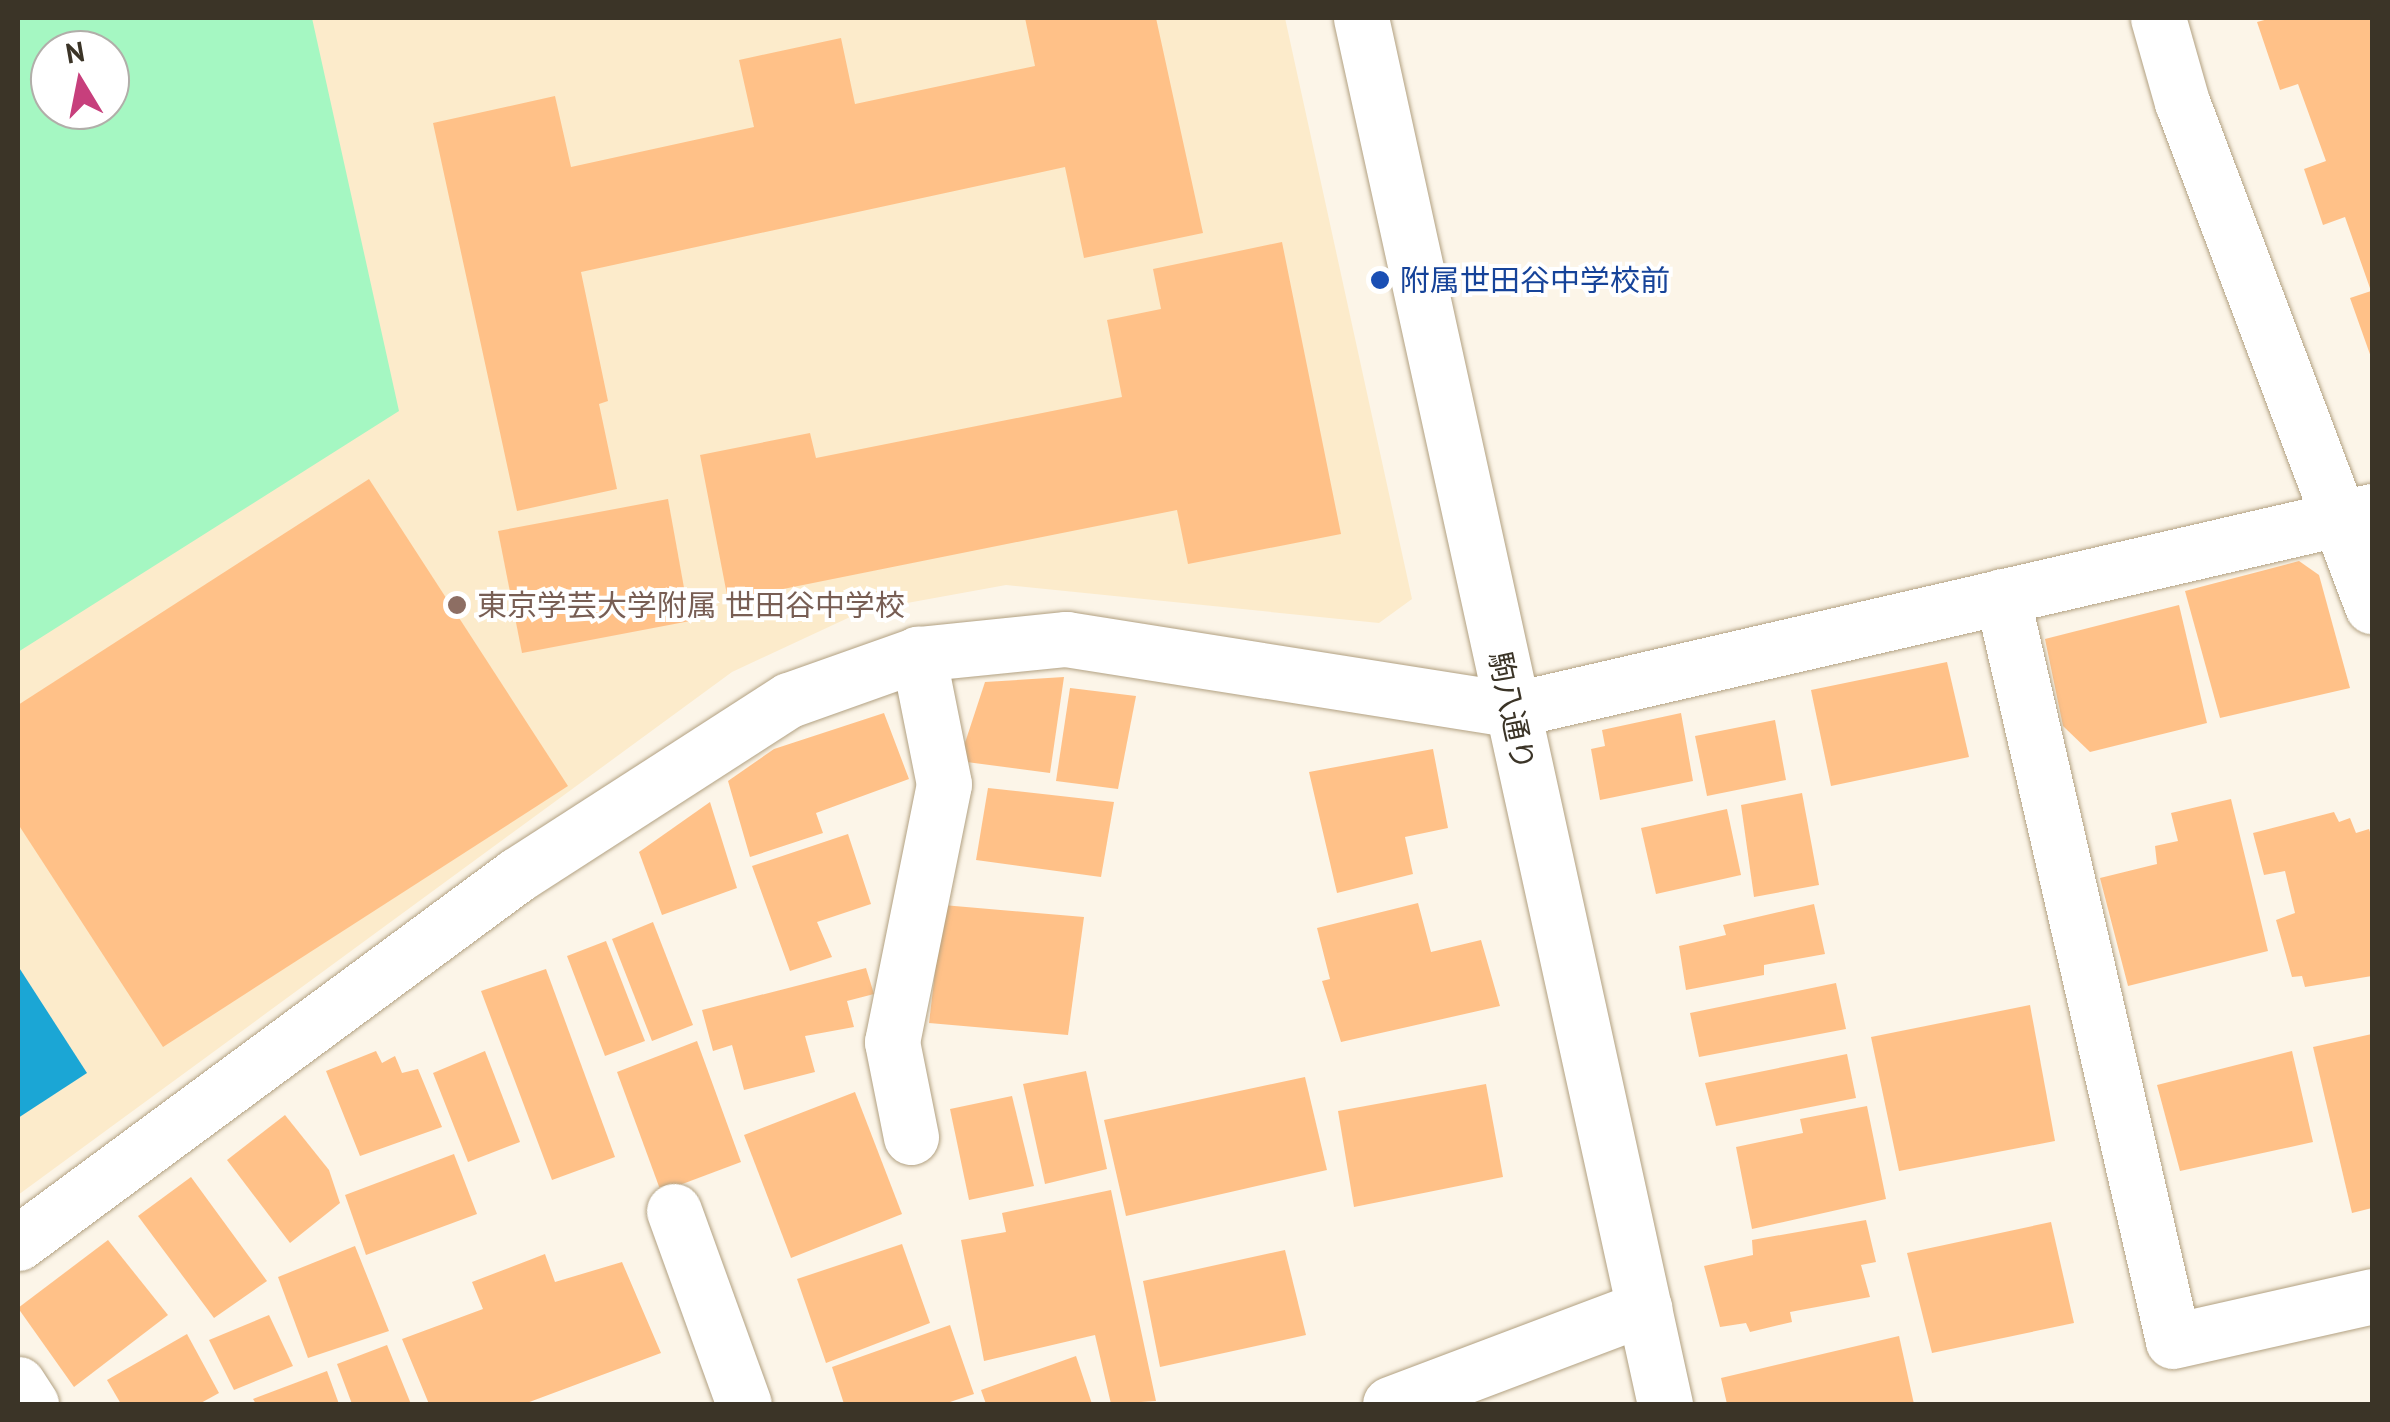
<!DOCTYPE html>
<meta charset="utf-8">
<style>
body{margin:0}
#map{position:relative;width:2390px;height:1422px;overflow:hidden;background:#fcf5e8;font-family:"PT Sans","Noto Sans JP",sans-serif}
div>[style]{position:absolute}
.built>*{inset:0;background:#fcebcb}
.green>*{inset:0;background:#a5f7c2}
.water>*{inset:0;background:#1ba6d5}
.building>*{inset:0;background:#ffc188}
.roads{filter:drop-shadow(0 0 2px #b2a182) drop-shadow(0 0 2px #b2a182)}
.minor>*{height:55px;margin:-27.5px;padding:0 27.5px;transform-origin:27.5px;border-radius:27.5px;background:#fff}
.dots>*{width:28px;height:28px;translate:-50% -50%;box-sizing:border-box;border:5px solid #fff;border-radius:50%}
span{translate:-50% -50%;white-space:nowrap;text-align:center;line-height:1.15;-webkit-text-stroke:8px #fff;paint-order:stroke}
.transit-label{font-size:30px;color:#164399}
.left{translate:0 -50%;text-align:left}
.education-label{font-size:30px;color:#785e54}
.street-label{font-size:30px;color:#3b3427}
.frame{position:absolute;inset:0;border:20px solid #3b3427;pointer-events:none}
.north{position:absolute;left:30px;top:30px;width:100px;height:100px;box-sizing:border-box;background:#fff;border:2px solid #b1aea9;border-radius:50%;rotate:350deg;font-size:28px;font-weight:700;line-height:40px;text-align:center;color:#3b3427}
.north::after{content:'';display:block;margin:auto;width:35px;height:45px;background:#c73f7c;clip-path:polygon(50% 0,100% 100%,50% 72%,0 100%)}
</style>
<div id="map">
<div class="built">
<div style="clip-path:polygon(evenodd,18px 18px,1285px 18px,1412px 599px,1379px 623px,1006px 585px,863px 611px,732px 672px,18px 1195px,18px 18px,50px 50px,110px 50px,110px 110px,50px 110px,50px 50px)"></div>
</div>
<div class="green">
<div style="clip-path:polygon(evenodd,18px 18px,312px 18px,399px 411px,18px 652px,18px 18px,50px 50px,110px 50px,110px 110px,50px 110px,50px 50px)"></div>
</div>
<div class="water">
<div style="clip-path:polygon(18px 966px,87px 1073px,18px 1118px)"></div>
</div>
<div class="building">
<div style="clip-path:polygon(1025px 18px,1156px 18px,1203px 233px,1084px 258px,1065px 167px,581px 272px,608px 401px,599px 404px,617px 489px,517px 511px,433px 123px,555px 96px,571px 167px,754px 127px,739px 60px,841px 38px,855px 104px,1035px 66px)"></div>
<div style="clip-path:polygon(2272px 18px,2372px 18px,2372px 360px,2350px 298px,2371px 291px,2345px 217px,2323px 225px,2304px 169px,2326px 161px,2298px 84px,2280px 90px,2257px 22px)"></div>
<div style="clip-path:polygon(1282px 242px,1341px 534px,1188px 564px,1177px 510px,728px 600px,700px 455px,810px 433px,816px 458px,1122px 397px,1107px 320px,1161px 309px,1153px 269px)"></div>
<div style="clip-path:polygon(369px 479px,568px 786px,163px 1047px,18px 824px,18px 705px)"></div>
<div style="clip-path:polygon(668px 499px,690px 621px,522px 653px,498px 531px)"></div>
<div style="clip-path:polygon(2299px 561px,2319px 575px,2350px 688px,2220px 718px,2185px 591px)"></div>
<div style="clip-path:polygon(2179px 605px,2207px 723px,2090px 752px,2063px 726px,2045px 639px)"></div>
<div style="clip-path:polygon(1947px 662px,1969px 757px,1831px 786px,1811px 690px)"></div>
<div style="clip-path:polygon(1064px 677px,1050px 773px,959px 761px,985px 682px)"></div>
<div style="clip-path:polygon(1070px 688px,1136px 696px,1118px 789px,1056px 781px)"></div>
<div style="clip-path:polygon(884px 713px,909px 779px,816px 813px,823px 833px,750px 857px,728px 781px,774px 749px)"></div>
<div style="clip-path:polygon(1681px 713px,1693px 781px,1600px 800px,1591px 749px,1605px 746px,1602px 730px)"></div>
<div style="clip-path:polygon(1775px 720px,1786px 780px,1707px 796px,1695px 736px)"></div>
<div style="clip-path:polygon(1433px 749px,1448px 828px,1405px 837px,1413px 874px,1337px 893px,1309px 772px)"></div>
<div style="clip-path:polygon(988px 788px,1114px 802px,1101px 877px,976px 860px)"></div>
<div style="clip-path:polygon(1802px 793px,1819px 885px,1754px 897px,1741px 805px)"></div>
<div style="clip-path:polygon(2231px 799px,2268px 951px,2128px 986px,2100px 878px,2157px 864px,2155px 846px,2178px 841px,2171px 813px)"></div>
<div style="clip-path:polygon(710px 802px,737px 888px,662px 915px,639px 852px)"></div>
<div style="clip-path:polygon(1727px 809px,1741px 875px,1656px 894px,1641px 828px)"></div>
<div style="clip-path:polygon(2334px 812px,2339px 822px,2350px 818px,2356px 833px,2369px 829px,2372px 838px,2372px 976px,2305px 987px,2302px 976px,2292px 977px,2276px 920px,2295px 913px,2285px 871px,2264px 875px,2253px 833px)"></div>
<div style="clip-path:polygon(848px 834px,871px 904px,817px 922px,832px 957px,790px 971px,752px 866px)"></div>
<div style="clip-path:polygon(1418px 903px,1431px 952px,1481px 940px,1500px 1006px,1341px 1042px,1322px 981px,1330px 979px,1317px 928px)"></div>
<div style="clip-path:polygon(1814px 904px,1825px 954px,1764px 965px,1764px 975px,1686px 990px,1679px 946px,1726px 935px,1723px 925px)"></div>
<div style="clip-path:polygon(943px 905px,1084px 917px,1068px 1035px,929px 1023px)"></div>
<div style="clip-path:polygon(653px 922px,693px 1025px,652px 1041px,612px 939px)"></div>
<div style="clip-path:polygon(606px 941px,645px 1041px,605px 1056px,567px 956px)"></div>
<div style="clip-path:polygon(866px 968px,874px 994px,847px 1001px,854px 1027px,805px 1036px,815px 1072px,744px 1090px,732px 1045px,713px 1051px,702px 1010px)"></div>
<div style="clip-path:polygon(546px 969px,615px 1157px,552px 1180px,481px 991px)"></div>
<div style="clip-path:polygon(1836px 983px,1846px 1029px,1699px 1057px,1690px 1013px)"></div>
<div style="clip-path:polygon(2030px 1005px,2055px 1141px,1899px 1171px,1871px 1037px)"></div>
<div style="clip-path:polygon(2372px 1034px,2372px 1208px,2352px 1213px,2313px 1047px)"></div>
<div style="clip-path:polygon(697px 1041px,741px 1162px,661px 1192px,617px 1072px)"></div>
<div style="clip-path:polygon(376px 1051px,382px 1063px,395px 1056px,402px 1073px,418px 1069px,442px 1127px,360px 1156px,326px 1071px)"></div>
<div style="clip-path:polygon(485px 1051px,520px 1142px,468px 1162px,433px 1073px)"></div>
<div style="clip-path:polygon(2292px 1051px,2313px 1142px,2180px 1171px,2157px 1085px)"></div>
<div style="clip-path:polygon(1847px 1054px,1856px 1098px,1716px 1126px,1705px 1083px)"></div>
<div style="clip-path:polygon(1086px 1071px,1107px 1169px,1045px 1184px,1023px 1084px)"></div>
<div style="clip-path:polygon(1305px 1077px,1327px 1170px,1126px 1216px,1104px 1120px)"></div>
<div style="clip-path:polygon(1486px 1084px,1503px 1177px,1354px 1207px,1338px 1111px)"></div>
<div style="clip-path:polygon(855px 1092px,902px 1214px,791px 1258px,744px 1135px)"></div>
<div style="clip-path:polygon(1012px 1096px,1034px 1186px,969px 1200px,950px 1109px)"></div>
<div style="clip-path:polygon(1867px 1106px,1886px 1199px,1752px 1229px,1736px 1147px,1803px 1133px,1800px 1119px)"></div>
<div style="clip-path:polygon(285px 1115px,329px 1170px,340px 1203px,290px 1243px,227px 1160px)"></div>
<div style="clip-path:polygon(454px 1154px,477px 1214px,366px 1255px,345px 1195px)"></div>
<div style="clip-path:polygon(191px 1177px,267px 1281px,214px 1318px,138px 1216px)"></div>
<div style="clip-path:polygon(1111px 1190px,1156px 1401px,1111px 1404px,1095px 1335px,984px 1361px,961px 1240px,1006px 1232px,1002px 1213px)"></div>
<div style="clip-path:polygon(1866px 1220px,1876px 1262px,1861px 1265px,1870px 1297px,1790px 1312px,1792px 1322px,1750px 1332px,1746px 1323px,1720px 1327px,1704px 1266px,1753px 1255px,1752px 1240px)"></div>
<div style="clip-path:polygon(2051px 1222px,2074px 1323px,1932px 1353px,1907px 1253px)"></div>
<div style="clip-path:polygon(108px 1240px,168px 1315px,74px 1387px,18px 1308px)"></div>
<div style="clip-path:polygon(902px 1244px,930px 1323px,826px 1363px,797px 1279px)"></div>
<div style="clip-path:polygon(355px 1246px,389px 1331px,308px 1358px,278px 1277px)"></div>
<div style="clip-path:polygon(1285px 1250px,1306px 1335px,1160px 1367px,1143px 1281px)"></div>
<div style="clip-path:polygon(545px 1254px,555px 1282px,622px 1262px,661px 1353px,524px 1404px,429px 1404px,402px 1339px,483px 1309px,472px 1282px)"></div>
<div style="clip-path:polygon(269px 1315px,293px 1366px,234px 1390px,209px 1340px)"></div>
<div style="clip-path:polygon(950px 1325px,974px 1394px,944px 1404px,844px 1404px,832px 1367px)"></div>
<div style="clip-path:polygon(187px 1334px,219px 1393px,199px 1404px,121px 1404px,107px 1380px)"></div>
<div style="clip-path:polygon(1899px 1336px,1914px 1404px,1727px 1404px,1721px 1378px)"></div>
<div style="clip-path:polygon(387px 1345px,411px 1404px,352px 1404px,337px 1364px)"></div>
<div style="clip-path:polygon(1076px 1356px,1092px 1404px,986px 1404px,981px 1390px)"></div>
<div style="clip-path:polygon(327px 1371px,339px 1404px,256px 1404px,253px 1399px)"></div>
</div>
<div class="roads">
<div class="minor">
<div style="left:1361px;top:18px;width:1419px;rotate:77.63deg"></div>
<div style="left:2158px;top:18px;width:87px;rotate:74.1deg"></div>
<div style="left:2182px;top:102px;width:539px;rotate:69.34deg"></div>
<div style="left:2002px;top:596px;width:764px;rotate:77.07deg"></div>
<div style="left:2173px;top:1341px;width:204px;rotate:-12.7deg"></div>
<div style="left:911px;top:1137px;width:97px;rotate:-101.3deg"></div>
<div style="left:892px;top:1042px;width:263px;rotate:-78.6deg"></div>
<div style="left:944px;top:784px;width:133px;rotate:-101.3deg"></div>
<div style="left:674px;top:1211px;width:205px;rotate:70.1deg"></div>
<div style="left:18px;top:1243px;width:620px;rotate:-36.41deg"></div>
<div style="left:517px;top:875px;width:323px;rotate:-32.8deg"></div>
<div style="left:789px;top:700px;width:137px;rotate:-19.6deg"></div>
<div style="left:918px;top:654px;width:149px;rotate:-5.8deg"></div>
<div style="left:1066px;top:639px;width:452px;rotate:9deg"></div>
<div style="left:1512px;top:710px;width:883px;rotate:-13.03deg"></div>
<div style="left:18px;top:1384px;width:24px;rotate:57deg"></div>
<div style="left:1390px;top:1404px;width:272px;rotate:-20.7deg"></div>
</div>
</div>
<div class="dots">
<div style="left:1380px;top:280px;background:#1a4fb4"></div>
<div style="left:457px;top:605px;background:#8d6e63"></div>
</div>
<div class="transit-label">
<span class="left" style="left:1400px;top:280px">附属世田谷中学校前</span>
</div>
<div class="education-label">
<span class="left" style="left:477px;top:605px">東京学芸大学附属 世田谷中学校</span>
</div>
<div class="street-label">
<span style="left:1512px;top:711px;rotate:78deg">駒八通り</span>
</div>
<div class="frame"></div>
<div class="north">N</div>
</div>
